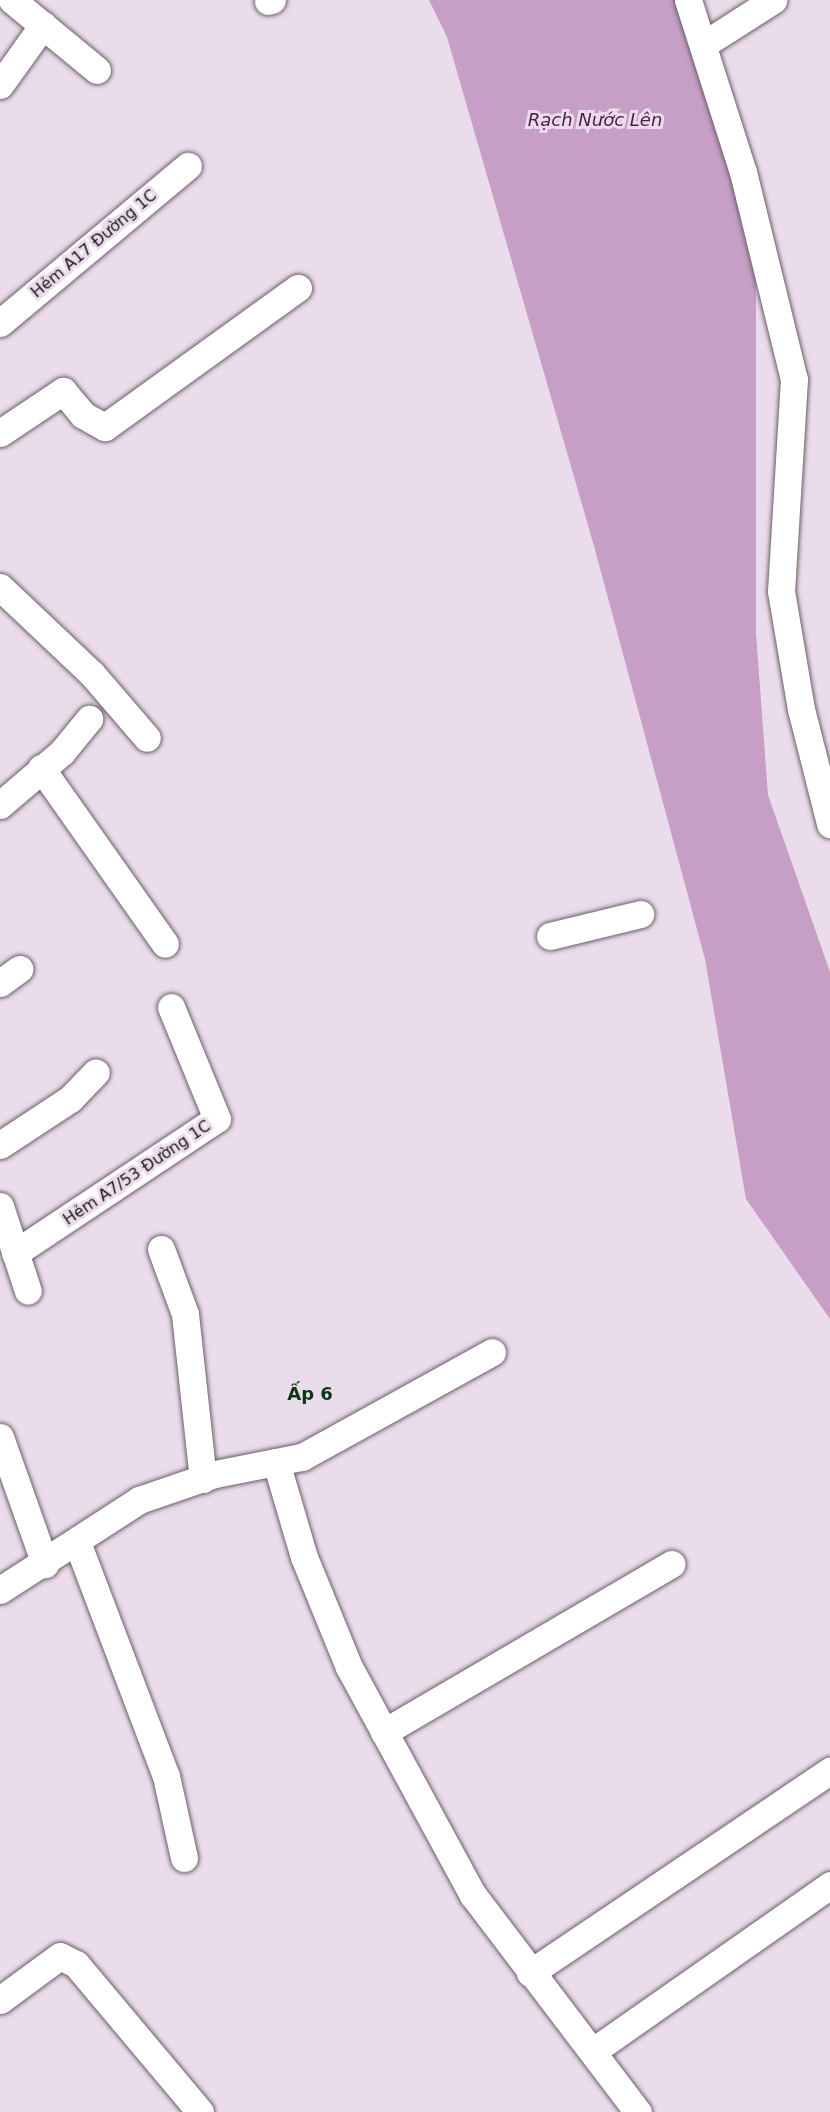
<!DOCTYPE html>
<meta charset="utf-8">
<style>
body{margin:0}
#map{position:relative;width:830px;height:2112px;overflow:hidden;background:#ebdceb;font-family:"DejaVu Sans",sans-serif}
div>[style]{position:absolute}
.water>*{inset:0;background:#c69ec6}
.roads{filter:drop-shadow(0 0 2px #6b5e6b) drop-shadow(0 0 2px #6b5e6b)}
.minor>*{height:27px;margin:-13.5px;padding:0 13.5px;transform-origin:13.5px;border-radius:13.5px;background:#fff}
span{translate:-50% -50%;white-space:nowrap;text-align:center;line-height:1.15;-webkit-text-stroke:6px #ebdceb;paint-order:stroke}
.street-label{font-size:16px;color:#1b161b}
.water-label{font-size:18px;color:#4c1b4e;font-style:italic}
.neighbourhood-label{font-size:18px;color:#0b3813;font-weight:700}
</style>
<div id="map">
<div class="water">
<div style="clip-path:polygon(429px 0,679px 0,703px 58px,756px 284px,756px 633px,768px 795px,830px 972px,830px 1319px,746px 1199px,705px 959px,594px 546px,447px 37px)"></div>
</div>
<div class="roads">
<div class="minor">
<div style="left:12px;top:0;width:110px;rotate:39.5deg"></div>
<div style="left:688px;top:0;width:181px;rotate:72.3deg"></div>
<div style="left:743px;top:172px;width:213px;rotate:76.2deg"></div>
<div style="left:794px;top:379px;width:212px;rotate:93.5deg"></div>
<div style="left:781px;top:591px;width:120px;rotate:80.4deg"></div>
<div style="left:801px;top:709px;width:119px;rotate:75.8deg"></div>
<div style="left:268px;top:1px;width:4px;rotate:-14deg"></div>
<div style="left:706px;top:43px;width:80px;rotate:-32.7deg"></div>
<div style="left:0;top:85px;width:74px;rotate:-54.4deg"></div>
<div style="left:0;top:323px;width:245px;rotate:-39.9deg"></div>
<div style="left:0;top:433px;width:76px;rotate:-33.7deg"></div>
<div style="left:63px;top:391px;width:31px;rotate:50deg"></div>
<div style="left:83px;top:415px;width:25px;rotate:29deg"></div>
<div style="left:105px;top:427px;width:238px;rotate:-35.8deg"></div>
<div style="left:0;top:587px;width:127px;rotate:43.4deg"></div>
<div style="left:92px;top:674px;width:84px;rotate:49.3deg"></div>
<div style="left:41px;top:768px;width:215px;rotate:54.8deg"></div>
<div style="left:0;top:805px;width:82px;rotate:-40.5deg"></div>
<div style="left:62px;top:752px;width:43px;rotate:-50.7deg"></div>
<div style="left:550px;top:936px;width:93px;rotate:-13.7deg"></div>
<div style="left:0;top:983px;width:24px;rotate:-36deg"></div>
<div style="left:0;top:1145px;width:84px;rotate:-33.3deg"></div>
<div style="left:70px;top:1099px;width:37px;rotate:-46deg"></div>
<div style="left:0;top:1206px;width:89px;rotate:71.8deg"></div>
<div style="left:161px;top:1249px;width:69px;rotate:69.7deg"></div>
<div style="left:185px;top:1314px;width:166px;rotate:83.8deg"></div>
<div style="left:15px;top:1253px;width:242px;rotate:-33.6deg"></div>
<div style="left:217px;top:1119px;width:121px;rotate:-112.3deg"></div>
<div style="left:0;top:1437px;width:135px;rotate:70.5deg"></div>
<div style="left:276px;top:1462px;width:99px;rotate:73.6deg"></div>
<div style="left:304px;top:1557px;width:119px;rotate:67.8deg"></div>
<div style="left:349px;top:1667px;width:260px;rotate:61.5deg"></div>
<div style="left:473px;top:1895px;width:273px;rotate:52.8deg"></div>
<div style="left:77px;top:1542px;width:250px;rotate:69.2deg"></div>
<div style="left:166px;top:1776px;width:84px;rotate:77.6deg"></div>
<div style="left:0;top:1590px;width:166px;rotate:-32.9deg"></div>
<div style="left:139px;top:1500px;width:80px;rotate:-18.9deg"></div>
<div style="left:215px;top:1474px;width:89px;rotate:-11.1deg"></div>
<div style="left:302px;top:1457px;width:217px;rotate:-28.9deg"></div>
<div style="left:384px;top:1732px;width:333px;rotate:-30.3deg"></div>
<div style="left:530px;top:1973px;width:362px;rotate:-34deg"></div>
<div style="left:0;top:2000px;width:74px;rotate:-36.3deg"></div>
<div style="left:60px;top:1956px;width:18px;rotate:27deg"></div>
<div style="left:76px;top:1964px;width:193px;rotate:50deg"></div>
<div style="left:596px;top:2049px;width:286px;rotate:-35deg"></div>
</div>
</div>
<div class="street-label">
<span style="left:94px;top:244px;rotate:-40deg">Hẻm A17 Đường 1C</span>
<span style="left:137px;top:1173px;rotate:-34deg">Hẻm A7/53 Đường 1C</span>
</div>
<div class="water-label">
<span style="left:595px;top:120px">Rạch Nước Lên</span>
</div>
<div class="neighbourhood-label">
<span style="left:310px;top:1394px">Ấp 6</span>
</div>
</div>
